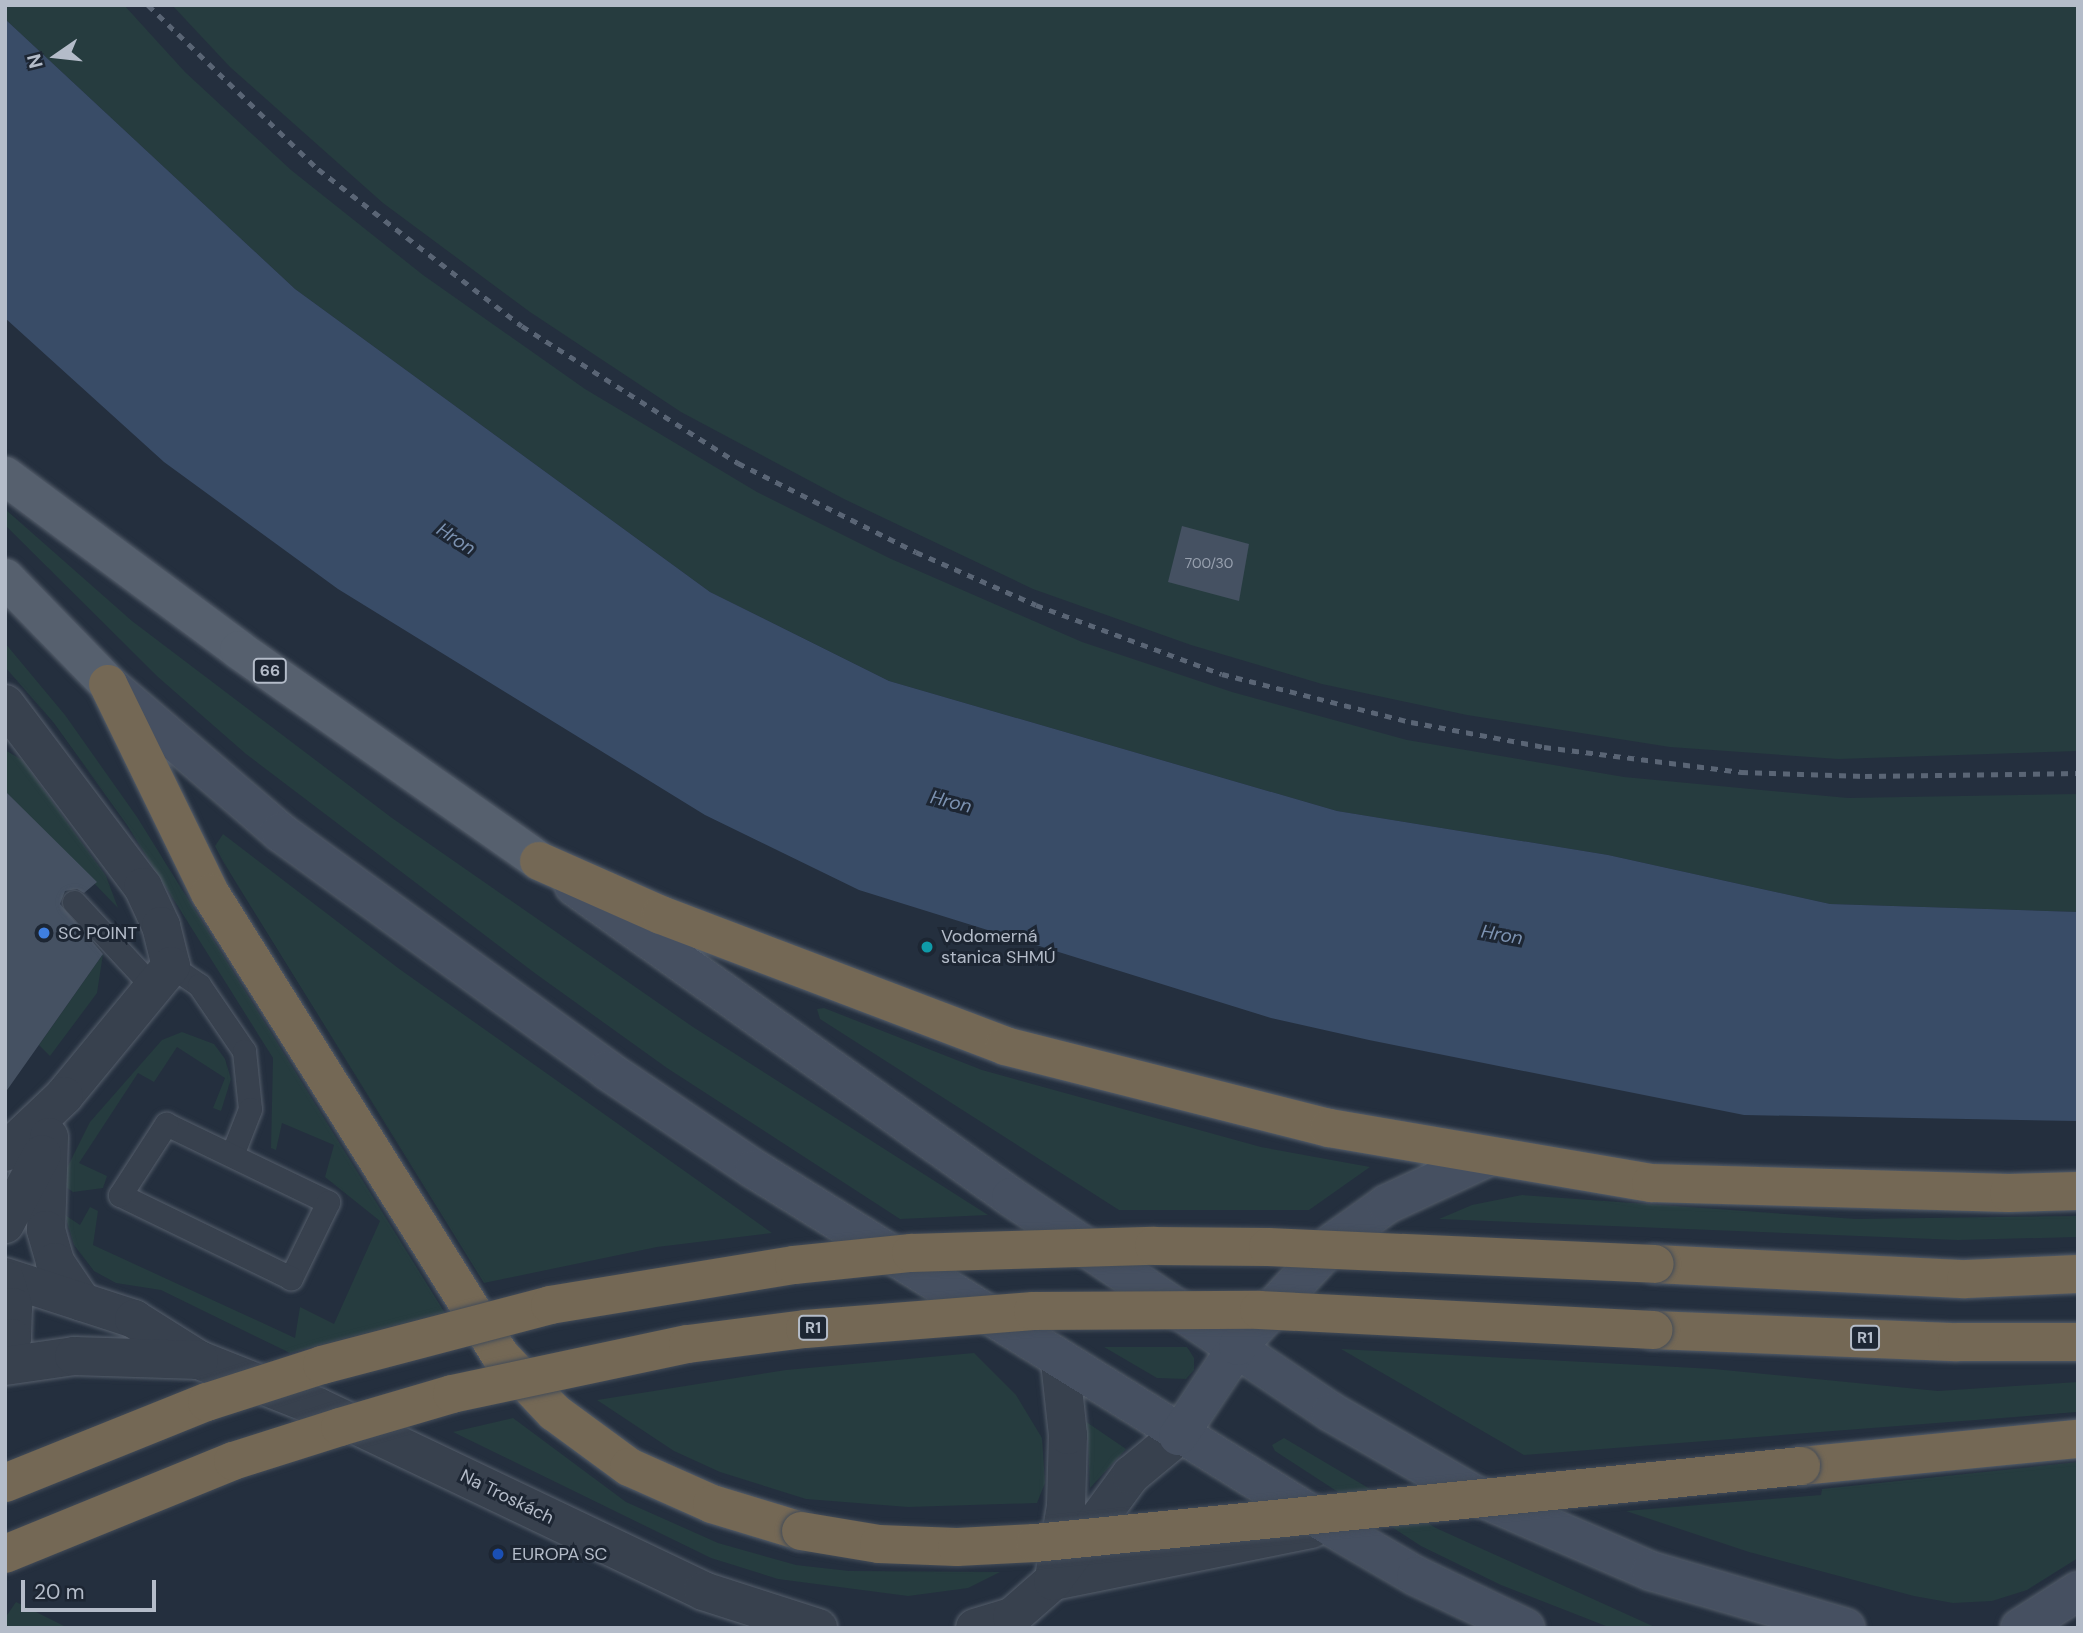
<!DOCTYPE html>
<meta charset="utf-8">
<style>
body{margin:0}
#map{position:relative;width:2083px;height:1633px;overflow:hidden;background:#242f3e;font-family:"DM Sans",sans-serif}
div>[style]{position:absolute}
.green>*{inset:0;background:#263c3f}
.water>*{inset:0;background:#394c67}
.building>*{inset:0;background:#455162}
.roads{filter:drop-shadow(0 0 2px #565f6c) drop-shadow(0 0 2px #565f6c)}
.service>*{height:23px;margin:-11.5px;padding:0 11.5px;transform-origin:11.5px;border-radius:11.5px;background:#38414e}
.minor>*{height:38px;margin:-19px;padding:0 19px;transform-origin:19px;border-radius:19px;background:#38414e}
.tertiary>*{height:38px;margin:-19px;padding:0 19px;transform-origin:19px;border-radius:19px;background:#38414e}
.secondary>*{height:38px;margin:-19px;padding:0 19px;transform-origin:19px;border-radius:19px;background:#465061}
.primary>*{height:38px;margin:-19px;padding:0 19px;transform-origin:19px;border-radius:19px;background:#56606e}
.motorway>*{height:38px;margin:-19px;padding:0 19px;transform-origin:19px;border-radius:19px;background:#746855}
.rail>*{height:5px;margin-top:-2.5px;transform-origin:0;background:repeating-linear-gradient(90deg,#5a6575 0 7px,transparent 0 14px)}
.bridges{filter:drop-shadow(0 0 2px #434c59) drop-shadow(0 0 2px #434c59)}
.motorway-bridge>*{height:38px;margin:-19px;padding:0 19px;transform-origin:19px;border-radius:19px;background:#746855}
.dots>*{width:19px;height:19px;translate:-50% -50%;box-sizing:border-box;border:4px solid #1d2633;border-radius:50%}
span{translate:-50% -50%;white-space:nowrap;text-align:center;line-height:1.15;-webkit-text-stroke:6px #1d2633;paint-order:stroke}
.number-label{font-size:14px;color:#98a1af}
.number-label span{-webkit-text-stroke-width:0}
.shield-label span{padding:2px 5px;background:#1d2633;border:2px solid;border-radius:5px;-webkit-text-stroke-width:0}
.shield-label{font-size:16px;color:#b4bcc9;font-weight:700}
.poi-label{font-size:18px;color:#b4bcc9}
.left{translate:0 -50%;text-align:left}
.street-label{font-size:18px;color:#b4bcc9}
.water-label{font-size:19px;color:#7c92b1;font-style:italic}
.frame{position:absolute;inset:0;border:7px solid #b4bcc9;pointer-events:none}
.north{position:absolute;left:21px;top:21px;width:70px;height:70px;-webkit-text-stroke:5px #1d2633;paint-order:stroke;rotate:256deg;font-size:19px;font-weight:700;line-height:28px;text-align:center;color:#b4bcc9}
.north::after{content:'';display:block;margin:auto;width:24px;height:32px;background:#b4bcc9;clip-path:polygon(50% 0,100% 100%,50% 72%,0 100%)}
.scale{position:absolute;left:21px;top:1580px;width:135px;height:32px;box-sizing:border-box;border:4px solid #b4bcc9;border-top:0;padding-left:9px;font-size:21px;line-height:24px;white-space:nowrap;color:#b4bcc9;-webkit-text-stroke:5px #1d2633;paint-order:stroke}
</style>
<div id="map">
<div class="green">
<div style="clip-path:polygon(5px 5px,124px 5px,185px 72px,291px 170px,423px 275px,585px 389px,757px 492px,889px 558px,1082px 642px,1232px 692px,1407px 740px,1624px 777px,1848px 798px,2078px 794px,2078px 912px,1830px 904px,1608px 855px,1337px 811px,889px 681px,710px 592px,295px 289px,5px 19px)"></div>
<div style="clip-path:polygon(172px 5px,2078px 5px,2078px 751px,1838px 759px,1670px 747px,1467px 715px,1322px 684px,1191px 645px,1033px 589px,844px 499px,681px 412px,530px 312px,383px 203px,230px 67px)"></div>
<div style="clip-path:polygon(5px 509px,132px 621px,392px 818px,693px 1027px,988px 1215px,900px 1219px,667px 1068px,536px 974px,246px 754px,158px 677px,5px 525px)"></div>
<div style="clip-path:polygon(5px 643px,65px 715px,137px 817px,445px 1313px,290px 1353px,161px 1290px,116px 1283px,94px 1271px,74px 1245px,65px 1215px,80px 1225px,90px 1207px,98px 1211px,93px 1245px,295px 1338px,300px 1307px,334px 1324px,380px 1221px,325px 1177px,334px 1145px,282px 1123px,276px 1150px,271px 1148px,273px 1058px,127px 825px,54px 723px,5px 667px)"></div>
<div style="clip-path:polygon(5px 750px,22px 760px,106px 876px,118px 908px,5px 791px)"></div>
<div style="clip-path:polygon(223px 834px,398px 968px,772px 1233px,657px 1247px,484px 1283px,224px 863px,215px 846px)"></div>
<div style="clip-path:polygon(103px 954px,97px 993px,50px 1056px,39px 1045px)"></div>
<div style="clip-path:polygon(824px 1008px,982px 1070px,1261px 1147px,1370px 1167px,1309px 1210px,1119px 1210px,820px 1019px,817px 1009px)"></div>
<div style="clip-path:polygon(182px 1032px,214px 1044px,225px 1059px,231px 1079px,221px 1111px,213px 1108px,225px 1078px,177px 1047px,154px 1082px,138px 1073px,79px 1163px,107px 1176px,103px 1188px,73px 1192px,66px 1187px,67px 1168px,90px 1122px,162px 1040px)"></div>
<div style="clip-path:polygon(1522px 1195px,1856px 1219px,2078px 1216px,2078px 1237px,1958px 1240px,1439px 1219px,1472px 1205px)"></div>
<div style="clip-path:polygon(1104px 1347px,1187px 1347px,1194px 1358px,1194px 1370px,1186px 1379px,1157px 1378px)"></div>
<div style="clip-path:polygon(1341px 1349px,1714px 1369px,1938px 1391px,2078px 1382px,2078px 1412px,1524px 1455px)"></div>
<div style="clip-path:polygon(974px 1353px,1016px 1395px,1042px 1438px,1045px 1483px,1037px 1503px,908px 1507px,806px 1499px,720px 1472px,674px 1451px,597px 1400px,786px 1370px)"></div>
<div style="clip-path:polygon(513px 1418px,626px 1502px,718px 1543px,796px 1565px,849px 1571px,1000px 1572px,968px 1588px,908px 1596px,778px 1579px,711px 1558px,453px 1432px)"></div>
<div style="clip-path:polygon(1082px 1419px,1126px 1449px,1090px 1488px,1088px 1439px)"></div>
<div style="clip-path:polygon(1284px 1438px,1436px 1528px,1657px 1628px,1611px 1628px,1501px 1585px,1421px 1546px,1275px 1451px,1272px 1445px)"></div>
<div style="clip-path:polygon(2078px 1462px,2078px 1558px,2027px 1590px,1992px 1601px,1953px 1603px,1914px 1596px,1749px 1552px,1626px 1511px,1821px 1495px,1822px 1489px)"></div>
<div style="clip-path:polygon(16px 1602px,68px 1628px,5px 1628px,5px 1618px)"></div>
</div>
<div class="water">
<div style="clip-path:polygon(5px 19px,295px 289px,710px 592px,889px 681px,1337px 811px,1608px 855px,1830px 904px,2078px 912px,2078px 1121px,1744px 1115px,1369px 1040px,1271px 1018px,859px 890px,705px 815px,338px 589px,164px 462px,5px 318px)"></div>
</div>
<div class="building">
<div style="clip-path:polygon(1182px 526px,1249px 544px,1239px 601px,1168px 582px)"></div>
<div style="clip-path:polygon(5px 791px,97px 882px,84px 893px,77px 889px,65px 891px,60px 904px,103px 954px,5px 1093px)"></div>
</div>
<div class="roads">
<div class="service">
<div style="left:74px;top:902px;width:117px;rotate:47.1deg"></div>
<div style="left:171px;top:966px;width:34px;rotate:34deg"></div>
<div style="left:199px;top:985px;width:80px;rotate:55.7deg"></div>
<div style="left:244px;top:1051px;width:58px;rotate:84.1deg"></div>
<div style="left:250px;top:1109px;width:49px;rotate:111.4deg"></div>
<div style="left:166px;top:1124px;width:180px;rotate:25.7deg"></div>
<div style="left:328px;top:1202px;width:85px;rotate:116deg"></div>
<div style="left:291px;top:1278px;width:190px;rotate:-154.1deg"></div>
<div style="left:120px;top:1195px;width:85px;rotate:-57.1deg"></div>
</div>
<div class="minor">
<div style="left:5px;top:704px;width:229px;rotate:53deg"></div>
<div style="left:143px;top:887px;width:43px;rotate:65.2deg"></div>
<div style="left:161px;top:926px;width:41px;rotate:76deg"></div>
<div style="left:171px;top:966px;width:168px;rotate:129.5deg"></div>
<div style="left:64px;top:1096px;width:81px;rotate:136.5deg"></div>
<div style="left:49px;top:1137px;width:93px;rotate:91.8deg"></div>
<div style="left:46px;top:1230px;width:33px;rotate:74deg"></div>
<div style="left:55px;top:1262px;width:48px;rotate:56deg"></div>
<div style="left:5px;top:1224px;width:79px;rotate:-62.1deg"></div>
</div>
<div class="tertiary">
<div style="left:5px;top:1277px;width:136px;rotate:18deg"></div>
<div style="left:134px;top:1319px;width:77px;rotate:32.2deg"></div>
<div style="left:199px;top:1360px;width:128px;rotate:21.6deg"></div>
<div style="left:318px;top:1407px;width:427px;rotate:25.5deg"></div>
<div style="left:703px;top:1591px;width:121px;rotate:17.8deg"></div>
<div style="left:5px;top:1280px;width:28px;rotate:73deg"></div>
<div style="left:13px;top:1307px;width:31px;rotate:92deg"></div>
<div style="left:12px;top:1338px;width:18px;rotate:112deg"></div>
<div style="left:5px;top:1366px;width:70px;rotate:-8.2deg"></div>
<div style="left:74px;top:1356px;width:125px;rotate:1.8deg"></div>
<div style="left:1055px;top:1572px;width:67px;rotate:-80.5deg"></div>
<div style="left:1066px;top:1506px;width:71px;rotate:-88.4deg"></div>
<div style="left:1068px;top:1435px;width:74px;rotate:-96.2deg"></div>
<div style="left:1053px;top:1581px;width:264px;rotate:-11.4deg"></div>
<div style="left:975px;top:1628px;width:39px;rotate:-17deg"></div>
<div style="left:1012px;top:1617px;width:55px;rotate:-41.3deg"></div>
<div style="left:1053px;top:1581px;width:132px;rotate:-53.7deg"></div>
<div style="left:1131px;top:1475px;width:61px;rotate:-39.7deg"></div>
</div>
<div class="secondary">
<div style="left:108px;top:684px;width:227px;rotate:40.7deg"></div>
<div style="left:280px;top:832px;width:404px;rotate:36deg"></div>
<div style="left:607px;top:1070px;width:177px;rotate:34deg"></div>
<div style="left:754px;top:1169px;width:678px;rotate:31.79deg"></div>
<div style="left:1330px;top:1526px;width:99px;rotate:30.2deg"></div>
<div style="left:1416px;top:1576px;width:121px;rotate:25.5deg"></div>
<div style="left:574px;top:886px;width:536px;rotate:35.44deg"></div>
<div style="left:1011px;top:1197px;width:386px;rotate:33.9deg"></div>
<div style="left:1331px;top:1412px;width:164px;rotate:30deg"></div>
<div style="left:1473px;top:1494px;width:194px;rotate:23.4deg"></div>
<div style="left:1651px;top:1571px;width:203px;rotate:16.3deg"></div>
<div style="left:1178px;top:1436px;width:108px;rotate:-56.3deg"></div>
<div style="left:1238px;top:1346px;width:142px;rotate:-47.3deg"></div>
<div style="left:1334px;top:1242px;width:65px;rotate:-35.6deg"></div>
<div style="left:1387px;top:1204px;width:109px;rotate:-24.9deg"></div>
<div style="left:2020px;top:1628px;width:69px;rotate:-32.5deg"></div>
</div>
<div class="primary">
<div style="left:5px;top:476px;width:292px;rotate:36.6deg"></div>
<div style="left:239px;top:650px;width:367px;rotate:35.1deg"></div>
<div style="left:5px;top:578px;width:148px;rotate:45.8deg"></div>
</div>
<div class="motorway">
<div style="left:108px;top:684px;width:233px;rotate:64deg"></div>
<div style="left:210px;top:893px;width:545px;rotate:57.88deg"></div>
<div style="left:500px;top:1355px;width:79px;rotate:46.5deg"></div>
<div style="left:554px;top:1412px;width:93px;rotate:36.3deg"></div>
<div style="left:629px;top:1467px;width:91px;rotate:24deg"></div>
<div style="left:712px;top:1504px;width:93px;rotate:16.9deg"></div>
<div style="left:539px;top:861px;width:133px;rotate:23.9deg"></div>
<div style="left:661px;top:915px;width:368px;rotate:20.8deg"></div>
<div style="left:1005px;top:1046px;width:334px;rotate:14.2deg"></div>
<div style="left:1329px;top:1128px;width:327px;rotate:9.7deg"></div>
<div style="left:1651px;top:1183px;width:358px;rotate:1.6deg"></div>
<div style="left:2009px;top:1193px;width:69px;rotate:-1.7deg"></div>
<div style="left:1655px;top:1264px;width:311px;rotate:2.8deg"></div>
<div style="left:1966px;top:1279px;width:112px;rotate:-2.6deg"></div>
<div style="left:1653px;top:1330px;width:304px;rotate:2.3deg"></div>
<div style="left:1957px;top:1342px;width:121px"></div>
<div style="left:1801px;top:1466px;width:278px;rotate:-5.6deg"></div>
</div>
</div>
<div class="rail">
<div style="left:148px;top:5px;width:236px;rotate:44deg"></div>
<div style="left:318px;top:169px;width:257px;rotate:37.6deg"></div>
<div style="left:522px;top:326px;width:256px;rotate:32.4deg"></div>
<div style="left:738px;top:463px;width:199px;rotate:26.6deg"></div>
<div style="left:916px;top:552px;width:131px;rotate:23.8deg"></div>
<div style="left:1036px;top:605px;width:198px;rotate:20.4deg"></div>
<div style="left:1222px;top:674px;width:195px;rotate:14.3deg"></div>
<div style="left:1411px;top:722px;width:135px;rotate:10.6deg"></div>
<div style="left:1544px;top:747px;width:199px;rotate:7.2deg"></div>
<div style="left:1741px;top:772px;width:124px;rotate:1.8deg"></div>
<div style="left:1865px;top:776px;width:213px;rotate:-0.8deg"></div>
</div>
<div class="bridges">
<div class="motorway-bridge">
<div style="left:5px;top:1483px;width:218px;rotate:-21.9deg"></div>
<div style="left:207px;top:1402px;width:121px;rotate:-17.8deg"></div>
<div style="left:322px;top:1365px;width:236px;rotate:-14.7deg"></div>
<div style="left:550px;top:1305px;width:247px;rotate:-9.3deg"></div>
<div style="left:794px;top:1265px;width:118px;rotate:-5.9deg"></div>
<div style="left:911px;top:1253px;width:243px;rotate:-1.7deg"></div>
<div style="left:1154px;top:1246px;width:114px;rotate:0.5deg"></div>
<div style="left:1268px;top:1247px;width:387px;rotate:2.5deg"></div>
<div style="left:801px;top:1531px;width:79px;rotate:9.5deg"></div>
<div style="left:879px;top:1544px;width:78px;rotate:2.2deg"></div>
<div style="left:957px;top:1547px;width:78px;rotate:-2.9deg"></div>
<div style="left:1035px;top:1543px;width:770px;rotate:-5.74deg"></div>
<div style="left:5px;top:1554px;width:246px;rotate:-22.2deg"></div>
<div style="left:233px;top:1461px;width:112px;rotate:-17.6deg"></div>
<div style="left:340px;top:1427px;width:117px;rotate:-16.4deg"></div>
<div style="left:452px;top:1394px;width:241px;rotate:-12deg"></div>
<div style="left:688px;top:1344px;width:118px;rotate:-7.3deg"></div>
<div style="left:805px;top:1329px;width:229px;rotate:-4.5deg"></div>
<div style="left:1033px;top:1311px;width:226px;rotate:-0.3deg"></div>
<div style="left:1259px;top:1310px;width:395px;rotate:2.9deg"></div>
</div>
</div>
<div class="dots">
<div style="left:44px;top:933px;background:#3f7fe0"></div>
<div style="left:927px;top:947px;background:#0f9aa8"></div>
<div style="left:498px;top:1554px;background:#1a4fb4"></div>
</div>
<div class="number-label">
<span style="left:1209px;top:563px">700/30</span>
</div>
<div class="shield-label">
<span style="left:270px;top:671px">66</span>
<span style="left:813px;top:1328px">R1</span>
<span style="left:1865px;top:1338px">R1</span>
</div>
<div class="poi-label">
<span class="left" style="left:58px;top:933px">SC POINT</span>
<span class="left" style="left:941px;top:947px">Vodomerná<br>stanica SHMÚ</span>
<span class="left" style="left:512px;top:1554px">EUROPA SC</span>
</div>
<div class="street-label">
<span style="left:507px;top:1497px;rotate:26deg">Na Troskách</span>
</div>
<div class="water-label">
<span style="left:456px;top:539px;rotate:33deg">Hron</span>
<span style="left:951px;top:802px;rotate:14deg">Hron</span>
<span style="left:1502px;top:935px;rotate:10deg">Hron</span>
</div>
<div class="frame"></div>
<div class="north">N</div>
<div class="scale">20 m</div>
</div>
